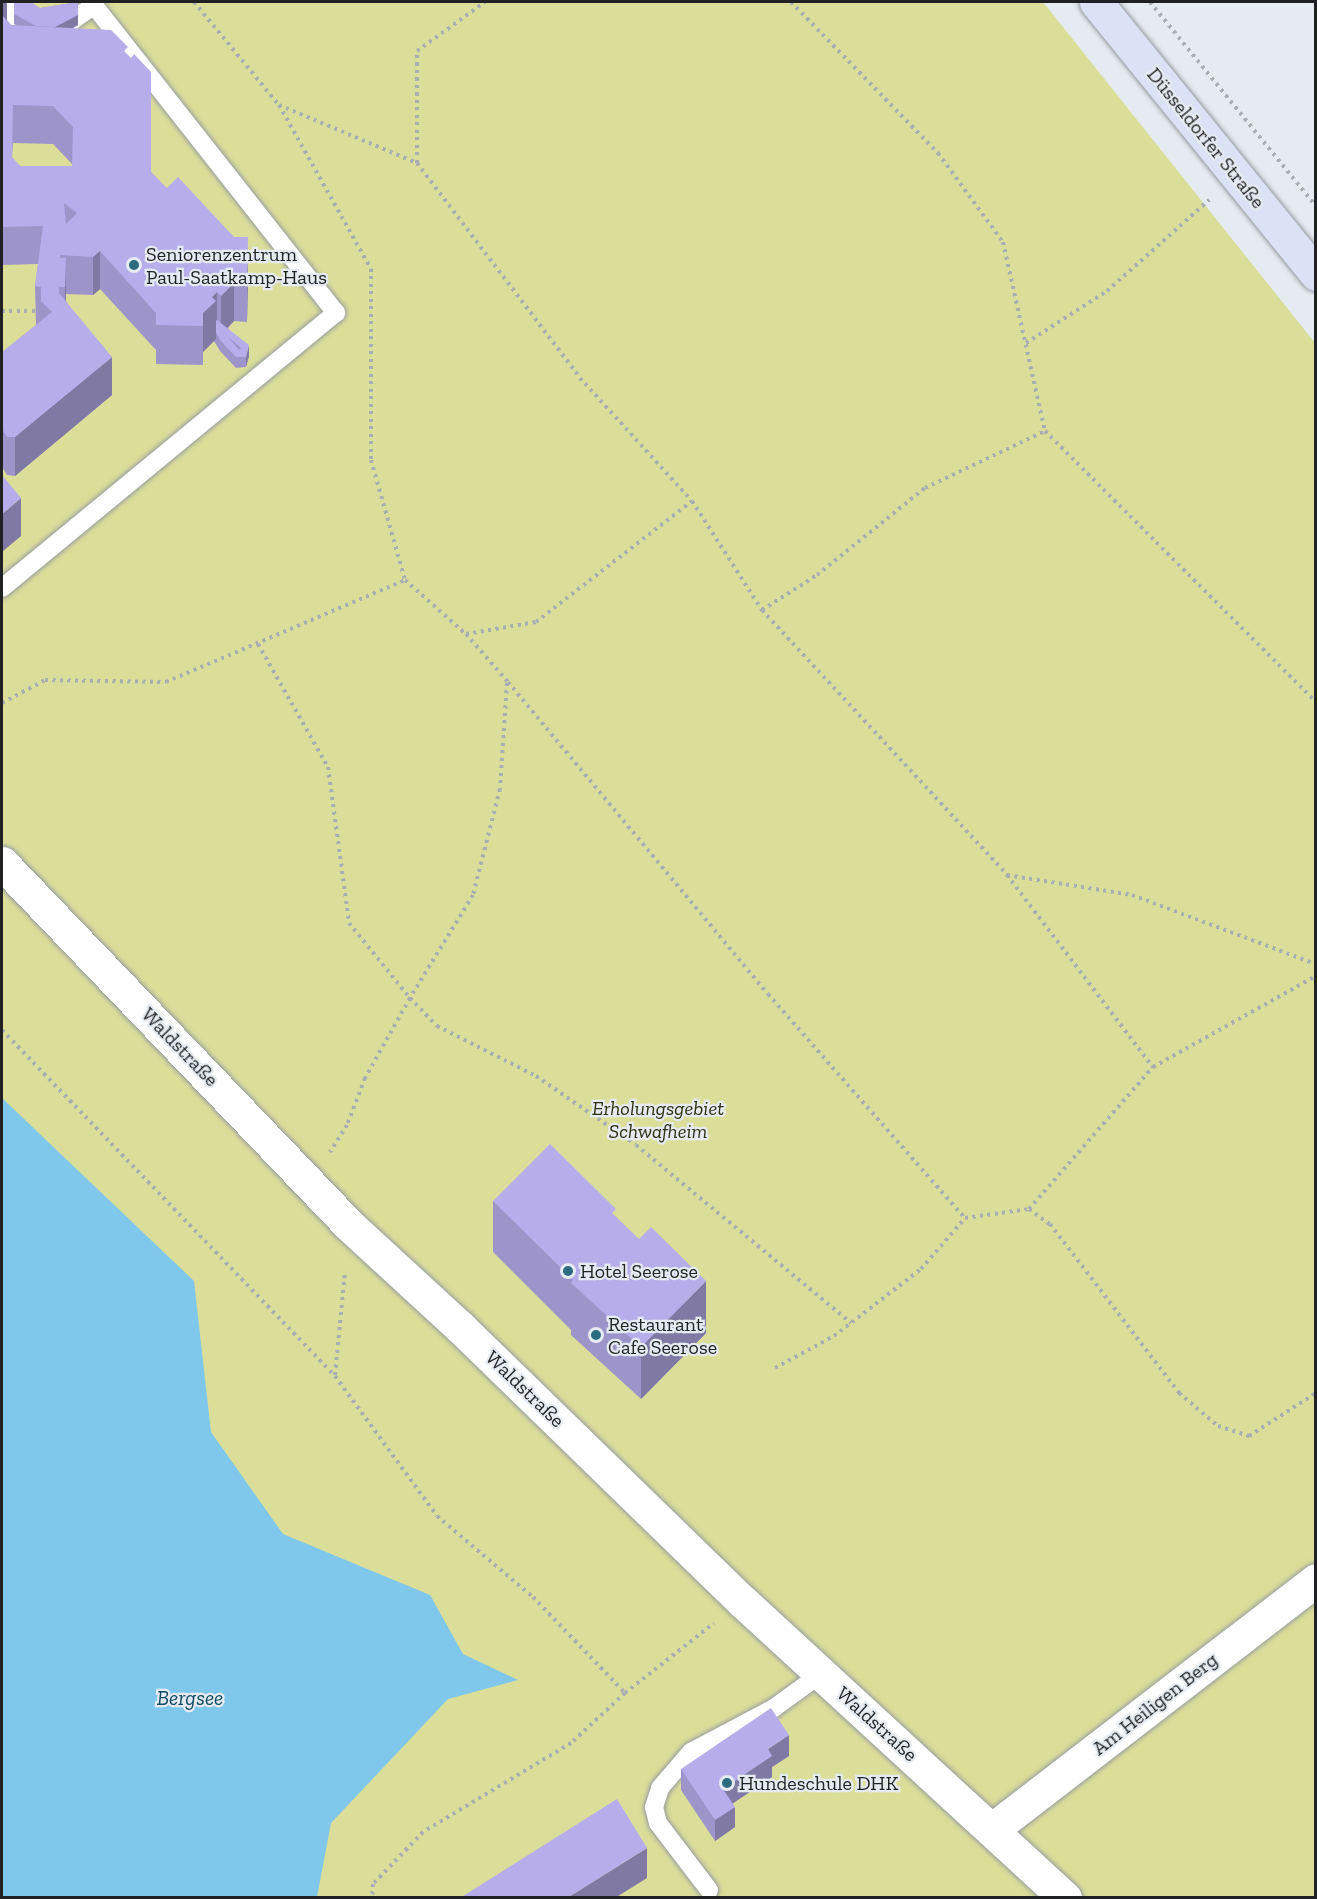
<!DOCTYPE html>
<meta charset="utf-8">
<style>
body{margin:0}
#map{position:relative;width:1317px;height:1899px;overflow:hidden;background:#e5ebf0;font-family:"Zilla Slab",serif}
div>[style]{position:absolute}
.green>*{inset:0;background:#dbde99}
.water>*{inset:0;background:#7fc8ec}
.path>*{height:4px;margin-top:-2px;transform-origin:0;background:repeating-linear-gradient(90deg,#a9aeb2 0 3px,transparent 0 7.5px)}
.roads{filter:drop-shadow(0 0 2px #969ba0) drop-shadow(0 0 2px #969ba0)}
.service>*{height:18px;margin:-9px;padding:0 9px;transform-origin:9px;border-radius:9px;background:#fff}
.minor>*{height:33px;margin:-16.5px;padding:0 16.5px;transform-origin:16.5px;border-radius:16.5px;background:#fff}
.secondary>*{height:33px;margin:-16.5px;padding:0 16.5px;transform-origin:16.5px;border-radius:16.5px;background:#dbe2f5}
.wall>*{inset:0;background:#9d95ca}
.shaded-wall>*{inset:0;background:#8079a4}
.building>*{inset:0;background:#b7adeb}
.dots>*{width:16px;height:16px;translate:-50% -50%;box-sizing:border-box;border:3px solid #e5ebf0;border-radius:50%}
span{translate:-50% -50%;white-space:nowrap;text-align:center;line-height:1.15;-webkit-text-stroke:4.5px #e5ebf0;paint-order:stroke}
.street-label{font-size:20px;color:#1f2123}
.poi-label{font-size:20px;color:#1f2123}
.left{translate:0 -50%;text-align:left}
.park-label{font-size:20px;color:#2e2f10;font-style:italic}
.water-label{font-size:21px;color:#0d4a63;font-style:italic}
.frame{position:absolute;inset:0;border:3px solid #1f2123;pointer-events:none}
</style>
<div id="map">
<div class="green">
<div style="clip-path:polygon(2px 2px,1043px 2px,1315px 343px,1315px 1897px,2px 1898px)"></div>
</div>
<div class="water">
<div style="clip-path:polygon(2px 1098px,194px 1281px,211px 1432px,283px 1534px,430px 1595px,463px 1654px,518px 1680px,448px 1699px,331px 1823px,317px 1897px,2px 1897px)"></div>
</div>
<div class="path">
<div style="left:194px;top:2px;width:134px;rotate:50.5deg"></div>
<div style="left:279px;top:105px;width:150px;rotate:22.8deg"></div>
<div style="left:417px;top:163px;width:270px;rotate:52.8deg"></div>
<div style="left:580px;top:378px;width:166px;rotate:47.7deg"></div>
<div style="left:692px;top:501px;width:130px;rotate:57.3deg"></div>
<div style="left:762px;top:610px;width:361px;rotate:47.2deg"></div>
<div style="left:1007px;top:875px;width:127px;rotate:9.1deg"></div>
<div style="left:1132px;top:895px;width:197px;rotate:20.6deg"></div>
<div style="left:791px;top:2px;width:211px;rotate:45.8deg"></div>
<div style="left:938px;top:153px;width:110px;rotate:53.9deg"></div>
<div style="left:1003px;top:242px;width:194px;rotate:77.5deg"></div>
<div style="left:1045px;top:431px;width:383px;rotate:45deg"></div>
<div style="left:1150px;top:2px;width:263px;rotate:50.9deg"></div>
<div style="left:279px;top:105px;width:188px;rotate:60.7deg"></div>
<div style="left:371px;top:269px;width:191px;rotate:90deg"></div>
<div style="left:371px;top:460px;width:125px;rotate:74.2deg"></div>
<div style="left:405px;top:580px;width:81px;rotate:41.5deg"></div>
<div style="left:466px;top:634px;width:64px;rotate:48.8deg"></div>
<div style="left:508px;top:682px;width:406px;rotate:50.2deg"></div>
<div style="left:768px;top:994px;width:298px;rotate:48.7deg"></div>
<div style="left:417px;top:163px;width:112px;rotate:-90deg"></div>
<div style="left:417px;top:51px;width:84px;rotate:-35.8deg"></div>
<div style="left:2px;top:311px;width:34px"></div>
<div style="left:1026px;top:343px;width:96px;rotate:-32.7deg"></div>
<div style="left:1107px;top:291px;width:137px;rotate:-41.7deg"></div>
<div style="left:762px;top:610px;width:65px;rotate:-32.5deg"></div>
<div style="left:817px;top:575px;width:139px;rotate:-38.9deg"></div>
<div style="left:925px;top:488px;width:133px;rotate:-25.4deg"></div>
<div style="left:466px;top:634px;width:71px;rotate:-9.7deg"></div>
<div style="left:536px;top:622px;width:197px;rotate:-37.8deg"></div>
<div style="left:258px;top:644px;width:142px;rotate:60.4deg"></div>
<div style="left:328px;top:767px;width:157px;rotate:82.3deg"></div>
<div style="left:349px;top:923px;width:97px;rotate:50.9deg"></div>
<div style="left:410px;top:998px;width:92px;rotate:119.4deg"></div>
<div style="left:365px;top:1078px;width:50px;rotate:111deg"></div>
<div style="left:347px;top:1125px;width:32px;rotate:122deg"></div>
<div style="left:507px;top:683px;width:106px;rotate:93.8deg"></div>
<div style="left:500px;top:789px;width:109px;rotate:104.3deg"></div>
<div style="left:473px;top:895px;width:121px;rotate:121.5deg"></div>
<div style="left:410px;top:998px;width:39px;rotate:46deg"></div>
<div style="left:437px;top:1026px;width:111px;rotate:26.8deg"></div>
<div style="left:536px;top:1076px;width:121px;rotate:34.6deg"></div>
<div style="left:636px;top:1145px;width:279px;rotate:39.6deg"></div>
<div style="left:2px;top:703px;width:49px;rotate:-28.1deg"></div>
<div style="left:45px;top:680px;width:121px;rotate:0.9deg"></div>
<div style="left:166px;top:682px;width:260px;rotate:-23.1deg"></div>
<div style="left:1007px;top:875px;width:241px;rotate:52.8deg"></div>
<div style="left:2px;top:1030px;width:480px;rotate:46.1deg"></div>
<div style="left:335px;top:1376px;width:173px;rotate:53.9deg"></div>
<div style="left:437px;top:1516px;width:126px;rotate:40.2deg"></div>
<div style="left:533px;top:1597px;width:133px;rotate:46.2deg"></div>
<div style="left:625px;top:1693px;width:74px;rotate:137.2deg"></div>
<div style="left:571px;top:1743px;width:173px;rotate:149deg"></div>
<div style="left:423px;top:1832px;width:72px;rotate:133.9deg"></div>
<div style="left:373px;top:1884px;width:14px;rotate:94deg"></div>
<div style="left:1029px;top:1209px;width:189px;rotate:-48.9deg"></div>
<div style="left:1153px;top:1067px;width:187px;rotate:-29.2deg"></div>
<div style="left:775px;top:1368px;width:67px;rotate:-28.5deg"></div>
<div style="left:834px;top:1336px;width:110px;rotate:-37.6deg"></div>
<div style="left:921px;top:1269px;width:67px;rotate:-49.2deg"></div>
<div style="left:965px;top:1218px;width:65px;rotate:-8deg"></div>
<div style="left:1029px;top:1209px;width:26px;rotate:36deg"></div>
<div style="left:1050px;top:1224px;width:213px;rotate:52.6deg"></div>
<div style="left:1179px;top:1393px;width:51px;rotate:40.2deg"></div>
<div style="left:1218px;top:1426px;width:33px;rotate:18deg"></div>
<div style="left:1249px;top:1436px;width:80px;rotate:-32.7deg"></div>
<div style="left:335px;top:1375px;width:103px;rotate:-84.5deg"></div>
<div style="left:625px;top:1693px;width:113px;rotate:-38.2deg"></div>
</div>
<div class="roads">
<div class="service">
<div style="left:2px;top:2px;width:25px;rotate:47deg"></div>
<div style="left:19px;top:20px;width:26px;rotate:16deg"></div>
<div style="left:44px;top:27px;width:29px;rotate:-12deg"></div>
<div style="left:72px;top:21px;width:27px;rotate:-36deg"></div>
<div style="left:94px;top:5px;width:4px;rotate:-135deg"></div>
<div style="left:2px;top:588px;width:433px;rotate:-39.5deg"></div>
<div style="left:336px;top:313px;width:392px;rotate:-128.2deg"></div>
<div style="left:709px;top:1890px;width:84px;rotate:-127.3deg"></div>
<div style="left:658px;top:1823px;width:16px;rotate:-104deg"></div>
<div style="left:654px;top:1807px;width:20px;rotate:-72deg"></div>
<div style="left:660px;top:1788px;width:48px;rotate:-49.3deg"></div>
<div style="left:691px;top:1752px;width:94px;rotate:-27.9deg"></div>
<div style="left:774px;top:1708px;width:59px;rotate:-36.1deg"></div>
</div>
<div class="minor">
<div style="left:2px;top:863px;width:501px;rotate:46.21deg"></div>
<div style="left:349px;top:1225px;width:151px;rotate:42.6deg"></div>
<div style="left:460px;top:1327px;width:393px;rotate:44.2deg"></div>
<div style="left:742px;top:1601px;width:439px;rotate:42.6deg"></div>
<div style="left:994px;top:1828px;width:406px;rotate:-37.6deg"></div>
</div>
<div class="secondary">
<div style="left:1096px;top:2px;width:350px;rotate:51deg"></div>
</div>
</div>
<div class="wall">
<div style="clip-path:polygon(evenodd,2px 2px,7px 2px,7px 20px,11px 25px,16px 25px,14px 24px,14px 2px,40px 8px,78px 2px,78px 25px,73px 28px,128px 55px,151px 172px,248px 275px,247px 322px,234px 321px,228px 328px,249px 356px,246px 367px,236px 368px,220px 351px,214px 341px,203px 352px,203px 365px,156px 364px,156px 350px,100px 289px,93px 295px,66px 294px,66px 301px,112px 395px,15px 476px,7px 475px,2px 467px,2px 353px,36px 325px,35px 286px,38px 264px,2px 265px,2px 2px,13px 143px,53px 144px,72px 164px,72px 166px,20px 166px,12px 158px,13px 143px)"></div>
<div style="clip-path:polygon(493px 1201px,616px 1217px,706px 1333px,641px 1399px,571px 1335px,571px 1330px,493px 1252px)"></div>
<div style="clip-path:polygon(789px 1756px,772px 1767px,772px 1777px,733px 1803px,735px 1827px,715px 1841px,681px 1790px,681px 1769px)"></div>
</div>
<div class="shaded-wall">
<div style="clip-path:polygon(3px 2px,7px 2px,7px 36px,2px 41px,2px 3px)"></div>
<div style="clip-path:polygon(78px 15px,78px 25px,54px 38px,54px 27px)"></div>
<div style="clip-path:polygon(248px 237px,248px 275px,247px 322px,247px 283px)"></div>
<div style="clip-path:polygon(100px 251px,100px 289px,93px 295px,93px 257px)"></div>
<div style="clip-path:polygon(66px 258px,66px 296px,65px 326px,65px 287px)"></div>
<div style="clip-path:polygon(234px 283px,234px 321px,221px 334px,221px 296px)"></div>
<div style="clip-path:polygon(217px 292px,217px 330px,216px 332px,216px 339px,203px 352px,203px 313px,212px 297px)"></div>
<div style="clip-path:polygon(249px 345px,249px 356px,246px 367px,246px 357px)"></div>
<div style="clip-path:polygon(112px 357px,112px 395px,15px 476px,15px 437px)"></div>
<div style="clip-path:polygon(21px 498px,21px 536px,2px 552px,2px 514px)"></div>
<div style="clip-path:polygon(706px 1281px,706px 1333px,641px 1399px,641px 1347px)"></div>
<div style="clip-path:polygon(789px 1735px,789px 1756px,772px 1767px,772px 1777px,723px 1810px,723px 1789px,768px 1749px)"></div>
<div style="clip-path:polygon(735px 1807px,735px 1827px,715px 1841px,715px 1820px)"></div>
<div style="clip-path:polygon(647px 1848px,647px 1878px,615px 1898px,567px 1898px)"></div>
</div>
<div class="building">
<div style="clip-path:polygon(14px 2px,31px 2px,40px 8px,78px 2px,78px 15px,55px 27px,36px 26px,14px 14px)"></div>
<div style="clip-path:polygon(evenodd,2px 15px,11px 25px,111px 30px,128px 47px,124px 51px,131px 58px,134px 54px,151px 72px,151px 172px,167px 188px,178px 177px,234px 237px,248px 237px,247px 283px,234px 283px,221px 296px,217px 292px,212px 297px,216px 301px,203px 313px,203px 326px,156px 325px,156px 313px,100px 251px,93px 257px,60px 255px,60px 258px,66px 258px,65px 287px,59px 287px,59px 293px,112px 357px,15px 437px,7px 437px,2px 429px,2px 352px,52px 312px,41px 301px,41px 287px,35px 286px,43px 226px,2px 227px,2px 15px,13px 105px,53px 106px,73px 127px,72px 166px,20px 166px,12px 157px,13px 105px,2px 15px,64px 203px,77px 213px,66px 224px,64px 203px)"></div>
<div style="clip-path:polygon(evenodd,217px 320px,249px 345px,246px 357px,236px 357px,220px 340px,216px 332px,216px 321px,217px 320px,228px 337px,241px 348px,239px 350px,228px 337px)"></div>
<div style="clip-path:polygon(2px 475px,21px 498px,2px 514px)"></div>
<div style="clip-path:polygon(550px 1144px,616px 1209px,612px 1213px,639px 1239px,651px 1227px,706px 1281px,641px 1347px,571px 1283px,573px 1280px,493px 1201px)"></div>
<div style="clip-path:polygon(771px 1708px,789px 1735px,768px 1749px,772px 1756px,723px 1789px,735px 1807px,715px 1820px,681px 1769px)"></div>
<div style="clip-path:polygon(617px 1799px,647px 1848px,567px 1898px,460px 1898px)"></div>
</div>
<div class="dots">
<div style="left:134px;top:265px;background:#2c6c81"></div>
<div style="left:568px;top:1271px;background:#2c6c81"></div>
<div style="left:596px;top:1335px;background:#2c6c81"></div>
<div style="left:727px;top:1783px;background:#2c6c81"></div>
</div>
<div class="street-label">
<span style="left:1206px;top:138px;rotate:51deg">Düsseldorfer Straße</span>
<span style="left:180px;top:1047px;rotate:46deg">Waldstraße</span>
<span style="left:525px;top:1389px;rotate:44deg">Waldstraße</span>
<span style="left:1155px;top:1704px;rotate:-38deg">Am Heiligen Berg</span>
<span style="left:877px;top:1724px;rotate:42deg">Waldstraße</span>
</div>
<div class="poi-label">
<span class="left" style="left:146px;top:266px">Seniorenzentrum<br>Paul-Saatkamp-Haus</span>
<span class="left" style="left:580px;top:1271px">Hotel Seerose</span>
<span class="left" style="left:608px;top:1336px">Restaurant<br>Cafe Seerose</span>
<span class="left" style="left:739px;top:1783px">Hundeschule DHK</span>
</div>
<div class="park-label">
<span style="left:658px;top:1120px">Erholungsgebiet<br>Schwafheim</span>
</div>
<div class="water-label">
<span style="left:190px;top:1698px">Bergsee</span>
</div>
<div class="frame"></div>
</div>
